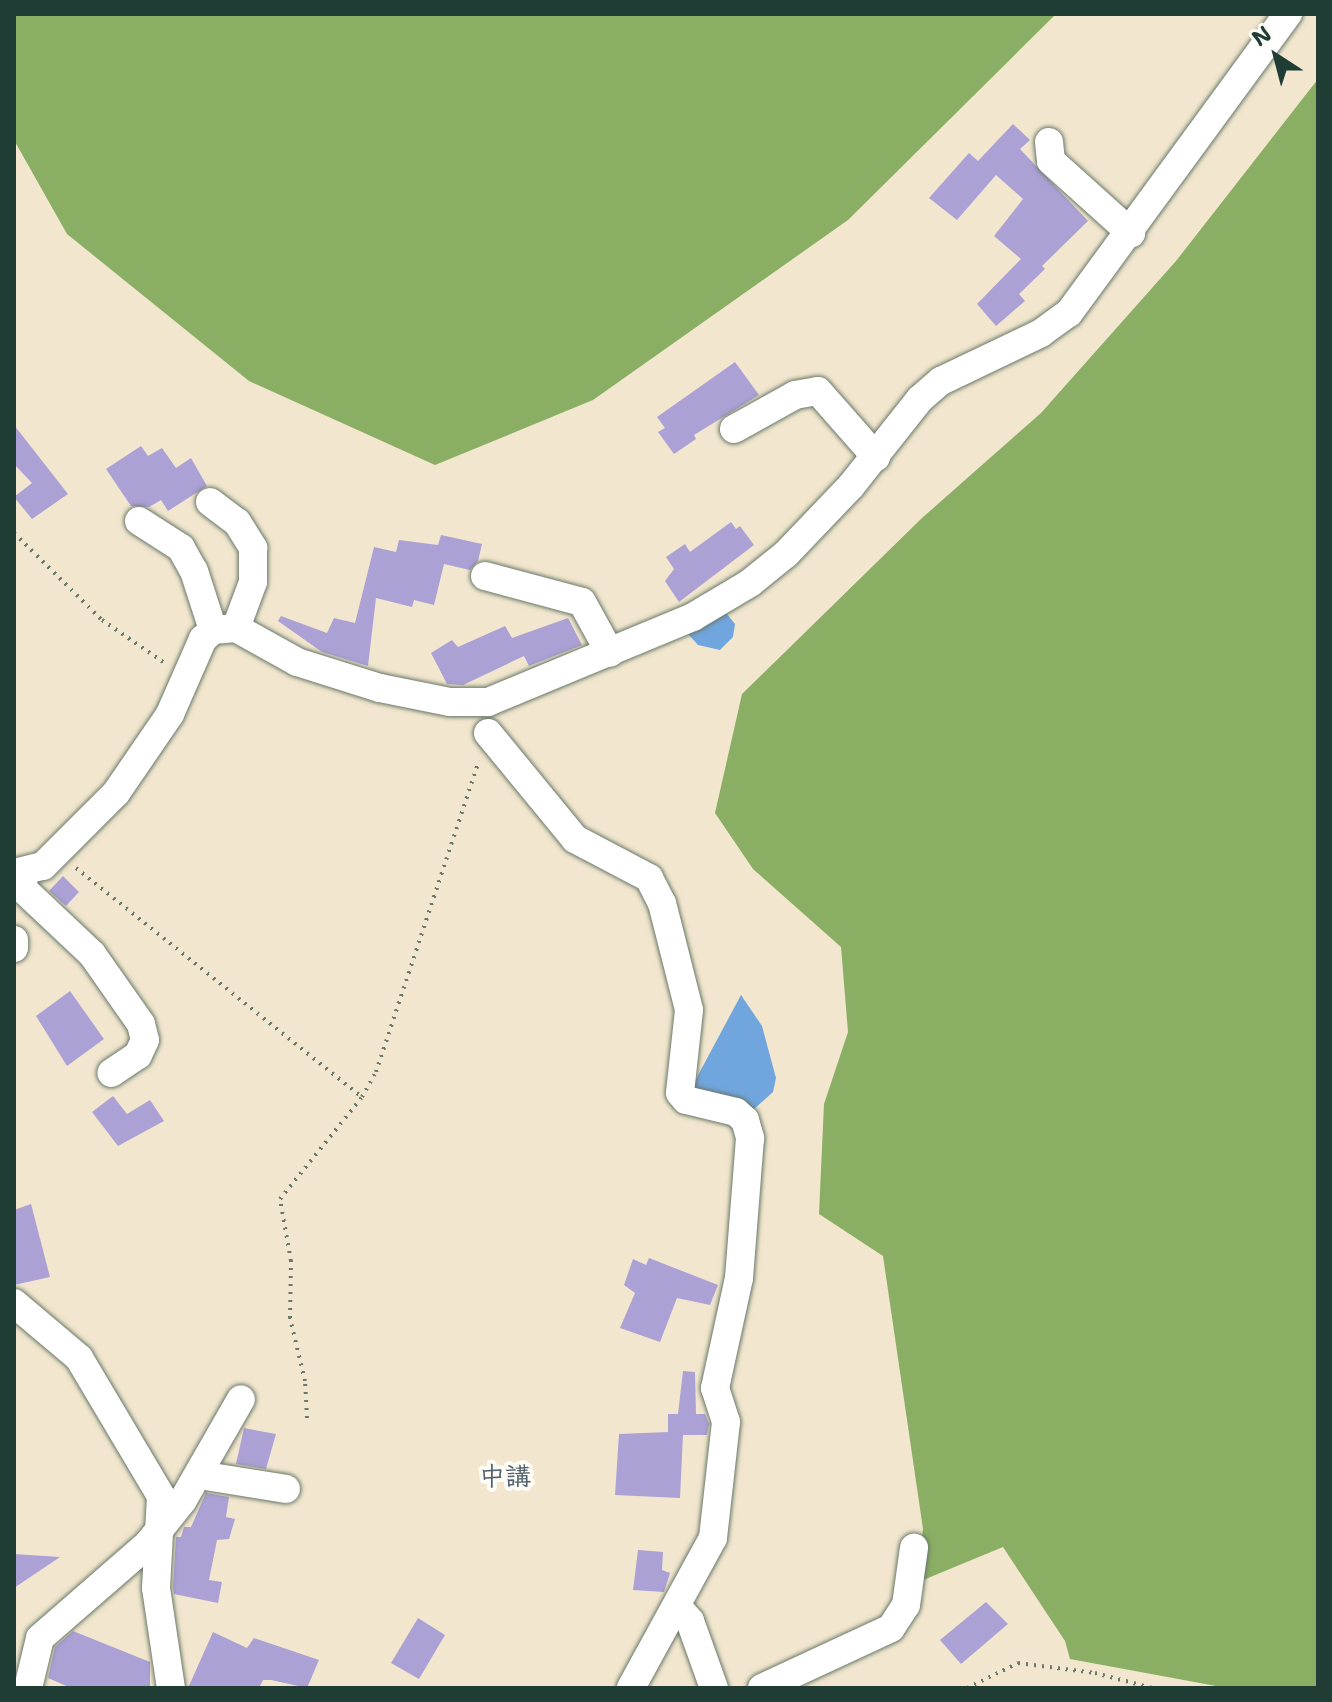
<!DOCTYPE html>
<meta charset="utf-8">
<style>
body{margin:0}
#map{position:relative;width:1332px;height:1702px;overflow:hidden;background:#f2e7ce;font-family:"Shantell Sans","Klee One",sans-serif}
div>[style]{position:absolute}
.forest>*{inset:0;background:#8aae63}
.water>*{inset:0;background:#71a5dd}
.building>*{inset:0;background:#aba1d5}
.path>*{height:4px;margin-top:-2px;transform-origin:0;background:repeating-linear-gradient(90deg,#69786a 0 2px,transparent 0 8px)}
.roads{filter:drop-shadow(0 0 2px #69786a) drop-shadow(0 0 2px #69786a)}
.minor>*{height:28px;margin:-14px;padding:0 14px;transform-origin:14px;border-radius:14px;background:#fff}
span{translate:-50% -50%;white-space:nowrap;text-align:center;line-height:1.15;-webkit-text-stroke:8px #fdfcf7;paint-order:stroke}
.neighbourhood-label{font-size:26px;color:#50606c;font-weight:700}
.frame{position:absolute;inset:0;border:16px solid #1f3d34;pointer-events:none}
.north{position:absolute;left:1236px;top:16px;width:80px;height:80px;-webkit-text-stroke:6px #fdfcf7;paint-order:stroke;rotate:324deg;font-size:22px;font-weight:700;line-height:32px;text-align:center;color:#1f3d34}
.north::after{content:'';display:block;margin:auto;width:28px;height:36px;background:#1f3d34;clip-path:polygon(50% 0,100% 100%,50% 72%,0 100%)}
</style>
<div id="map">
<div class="forest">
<div style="clip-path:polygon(14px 14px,1056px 14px,848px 220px,593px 400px,435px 465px,249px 381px,67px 234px,14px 140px)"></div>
<div style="clip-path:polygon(1318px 79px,1318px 1688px,1227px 1688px,1070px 1659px,1065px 1641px,1003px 1547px,916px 1583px,923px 1529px,883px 1256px,819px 1214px,824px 1104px,848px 1032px,841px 947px,753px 869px,715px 813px,742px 694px,922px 518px,1041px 413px,1176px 261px)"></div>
</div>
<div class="water">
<div style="clip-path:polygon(723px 609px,735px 624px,733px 637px,720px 650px,698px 645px,687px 633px)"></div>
<div style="clip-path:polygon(741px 995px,762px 1026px,776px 1078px,773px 1092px,753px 1110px,689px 1092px)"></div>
</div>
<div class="building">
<div style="clip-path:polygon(1013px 124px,1030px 140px,1020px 149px,1088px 221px,1042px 266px,1045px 269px,1019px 294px,1025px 301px,996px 326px,977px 304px,1021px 259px,994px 236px,1023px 199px,996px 175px,957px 220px,929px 198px,969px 153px,978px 161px)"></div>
<div style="clip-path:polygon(735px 362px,759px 395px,694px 435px,696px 439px,674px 454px,658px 432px,665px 428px,657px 417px)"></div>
<div style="clip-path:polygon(14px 425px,68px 494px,32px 519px,14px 497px,32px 483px,14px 464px)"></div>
<div style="clip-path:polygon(141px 446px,148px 456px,162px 448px,176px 468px,191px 458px,207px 486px,168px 511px,161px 500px,149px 507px,131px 506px,106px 469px)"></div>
<div style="clip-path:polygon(731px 522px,736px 529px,740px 526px,754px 545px,679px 602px,665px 581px,674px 569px,666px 557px,685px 544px,690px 552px)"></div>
<div style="clip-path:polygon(441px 535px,482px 544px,478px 561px,470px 570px,444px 564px,434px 605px,414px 600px,412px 607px,376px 598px,368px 666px,322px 652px,278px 621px,281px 616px,327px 633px,334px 618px,355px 623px,374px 547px,396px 552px,399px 540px,438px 545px)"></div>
<div style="clip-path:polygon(568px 618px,582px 645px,529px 666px,524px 656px,463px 685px,447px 684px,431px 653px,452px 640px,458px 647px,505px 626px,512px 638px)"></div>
<div style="clip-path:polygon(63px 876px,79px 892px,66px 906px,49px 891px)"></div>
<div style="clip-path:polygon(70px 991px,104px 1039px,67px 1066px,36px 1016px)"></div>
<div style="clip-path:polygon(113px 1096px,127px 1114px,150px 1100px,164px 1121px,118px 1146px,92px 1112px)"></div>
<div style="clip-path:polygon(31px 1204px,50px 1277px,14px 1285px,14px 1210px)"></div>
<div style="clip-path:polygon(649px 1258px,718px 1285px,710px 1305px,677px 1298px,660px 1342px,620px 1328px,635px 1293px,624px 1285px,633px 1259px,646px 1265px)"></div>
<div style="clip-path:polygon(683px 1371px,695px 1372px,696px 1414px,705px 1414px,709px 1424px,707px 1435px,683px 1435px,680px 1498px,615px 1495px,619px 1434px,668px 1432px,668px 1414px,678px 1414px)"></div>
<div style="clip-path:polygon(244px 1428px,276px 1434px,266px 1469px,236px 1464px)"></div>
<div style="clip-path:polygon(206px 1493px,229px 1497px,226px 1517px,235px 1519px,229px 1539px,217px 1540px,209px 1580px,222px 1582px,218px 1603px,174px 1594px,173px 1587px,176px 1537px,181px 1537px,184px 1527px,191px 1527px)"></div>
<div style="clip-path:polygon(638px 1550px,663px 1552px,662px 1570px,670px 1573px,664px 1592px,633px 1590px)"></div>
<div style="clip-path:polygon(14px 1554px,60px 1557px,14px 1588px)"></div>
<div style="clip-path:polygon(986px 1602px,1008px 1624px,961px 1664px,940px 1640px)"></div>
<div style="clip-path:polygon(418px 1618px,445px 1635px,419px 1679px,391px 1663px)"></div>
<div style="clip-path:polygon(73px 1631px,150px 1662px,150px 1688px,71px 1688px,48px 1678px,55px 1647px)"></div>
<div style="clip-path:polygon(213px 1632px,247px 1648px,254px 1638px,319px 1660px,307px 1688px,271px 1680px,263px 1680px,259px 1688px,188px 1688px)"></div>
</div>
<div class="path">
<div style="left:14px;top:533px;width:124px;rotate:44.7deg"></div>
<div style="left:102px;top:620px;width:78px;rotate:34.5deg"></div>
<div style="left:76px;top:868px;width:366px;rotate:38.7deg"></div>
<div style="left:362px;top:1097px;width:29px;rotate:-61deg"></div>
<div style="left:376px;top:1072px;width:328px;rotate:-71.7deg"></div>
<div style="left:307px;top:1418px;width:37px;rotate:-93deg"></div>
<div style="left:305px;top:1381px;width:65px;rotate:-103.4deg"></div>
<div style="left:290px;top:1318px;width:57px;rotate:-89deg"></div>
<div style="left:291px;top:1261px;width:63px;rotate:-100.1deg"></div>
<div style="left:280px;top:1199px;width:131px;rotate:-51.2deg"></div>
<div style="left:967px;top:1688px;width:57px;rotate:-26.1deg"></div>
<div style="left:1018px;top:1663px;width:78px;rotate:7.4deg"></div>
<div style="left:1095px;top:1673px;width:59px;rotate:14.7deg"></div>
</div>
<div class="roads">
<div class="minor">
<div style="left:1049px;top:142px;width:19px;rotate:84deg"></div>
<div style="left:1051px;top:161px;width:108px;rotate:42deg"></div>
<div style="left:734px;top:429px;width:70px;rotate:-29.1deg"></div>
<div style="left:795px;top:395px;width:23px;rotate:-10deg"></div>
<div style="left:818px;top:391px;width:88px;rotate:48.7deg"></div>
<div style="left:210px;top:502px;width:34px;rotate:37deg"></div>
<div style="left:237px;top:522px;width:31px;rotate:58deg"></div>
<div style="left:253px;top:548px;width:34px;rotate:90deg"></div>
<div style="left:253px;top:582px;width:49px;rotate:110.3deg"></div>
<div style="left:139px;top:521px;width:50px;rotate:32.7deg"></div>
<div style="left:181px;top:548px;width:26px;rotate:61deg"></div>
<div style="left:194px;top:571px;width:62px;rotate:72.1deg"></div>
<div style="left:485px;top:576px;width:100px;rotate:15deg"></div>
<div style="left:582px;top:602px;width:58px;rotate:61.2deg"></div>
<div style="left:488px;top:733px;width:137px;rotate:50.6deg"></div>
<div style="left:575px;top:839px;width:84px;rotate:27.8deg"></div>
<div style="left:649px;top:878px;width:28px;rotate:63deg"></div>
<div style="left:662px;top:903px;width:110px;rotate:75.8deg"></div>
<div style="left:689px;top:1010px;width:83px;rotate:96.2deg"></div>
<div style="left:680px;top:1093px;width:9px;rotate:49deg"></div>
<div style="left:686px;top:1100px;width:51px;rotate:13.5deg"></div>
<div style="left:736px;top:1112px;width:12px;rotate:42deg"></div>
<div style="left:745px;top:1120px;width:19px;rotate:74deg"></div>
<div style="left:750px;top:1138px;width:140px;rotate:94.5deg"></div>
<div style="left:739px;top:1278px;width:113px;rotate:102.3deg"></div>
<div style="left:715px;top:1388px;width:36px;rotate:72deg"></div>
<div style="left:726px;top:1422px;width:117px;rotate:96.4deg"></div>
<div style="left:713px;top:1538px;width:171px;rotate:118.7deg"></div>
<div style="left:14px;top:873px;width:30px;rotate:-14deg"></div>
<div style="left:43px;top:866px;width:103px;rotate:-45deg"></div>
<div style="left:116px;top:793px;width:96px;rotate:-55.6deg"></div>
<div style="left:170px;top:714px;width:82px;rotate:-66.3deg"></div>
<div style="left:203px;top:639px;width:13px;rotate:-42deg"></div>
<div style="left:213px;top:630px;width:23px;rotate:-5deg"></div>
<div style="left:236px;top:628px;width:70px;rotate:29.1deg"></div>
<div style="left:297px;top:662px;width:87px;rotate:17.4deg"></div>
<div style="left:380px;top:688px;width:71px;rotate:11.3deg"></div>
<div style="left:450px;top:702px;width:38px"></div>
<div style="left:488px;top:702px;width:222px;rotate:-22.5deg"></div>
<div style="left:693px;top:617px;width:66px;rotate:-30.8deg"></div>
<div style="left:750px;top:583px;width:46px;rotate:-38.9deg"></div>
<div style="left:786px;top:554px;width:94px;rotate:-46.3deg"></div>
<div style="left:851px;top:486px;width:111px;rotate:-51.6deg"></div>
<div style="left:920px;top:399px;width:28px;rotate:-41deg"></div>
<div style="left:941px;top:381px;width:111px;rotate:-25.6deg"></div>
<div style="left:1041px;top:333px;width:34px;rotate:-36deg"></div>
<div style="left:1069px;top:313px;width:371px;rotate:-53.8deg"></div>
<div style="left:22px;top:873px;width:17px;rotate:83deg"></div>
<div style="left:24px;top:890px;width:93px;rotate:43.3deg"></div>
<div style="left:92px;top:954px;width:85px;rotate:55deg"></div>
<div style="left:141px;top:1024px;width:16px;rotate:76deg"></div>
<div style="left:145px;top:1040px;width:17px;rotate:115deg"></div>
<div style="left:138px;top:1055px;width:32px;rotate:146deg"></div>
<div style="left:14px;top:940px;width:8px;rotate:90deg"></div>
<div style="left:14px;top:1303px;width:85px;rotate:40.2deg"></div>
<div style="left:79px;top:1358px;width:161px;rotate:59.3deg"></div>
<div style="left:161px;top:1496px;width:92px;rotate:93.1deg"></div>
<div style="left:156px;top:1588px;width:101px;rotate:81.5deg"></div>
<div style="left:199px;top:1475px;width:88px;rotate:9.1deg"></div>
<div style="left:677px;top:1606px;width:20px;rotate:49deg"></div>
<div style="left:690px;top:1621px;width:71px;rotate:70.3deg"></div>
<div style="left:28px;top:1688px;width:51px;rotate:-76.5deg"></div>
<div style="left:40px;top:1638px;width:143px;rotate:-41deg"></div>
<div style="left:148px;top:1544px;width:56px;rotate:-51.5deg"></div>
<div style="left:183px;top:1500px;width:116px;rotate:-60.1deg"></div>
<div style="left:762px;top:1688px;width:142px;rotate:-24.9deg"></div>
<div style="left:891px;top:1628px;width:27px;rotate:-57deg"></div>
<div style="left:906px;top:1605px;width:58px;rotate:-82deg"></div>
</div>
</div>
<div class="neighbourhood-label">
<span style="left:505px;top:1476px">中講</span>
</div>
<div class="frame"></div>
<div class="north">N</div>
</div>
